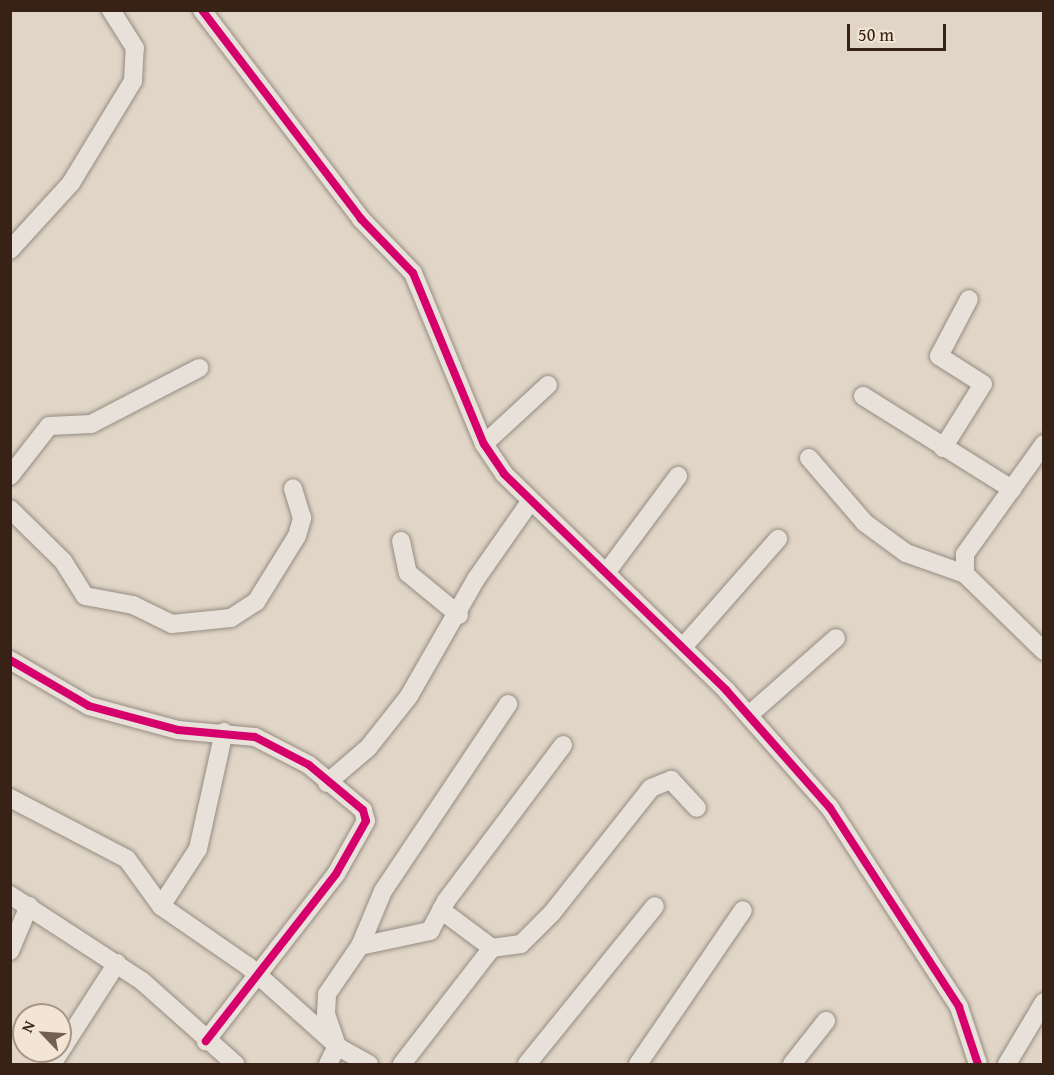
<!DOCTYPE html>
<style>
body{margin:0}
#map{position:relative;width:1054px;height:1075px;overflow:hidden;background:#e0d5c6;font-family:"Gentium Book Plus",serif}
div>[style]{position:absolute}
.roads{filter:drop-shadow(0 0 2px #958c82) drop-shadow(0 0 2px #958c82)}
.minor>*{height:18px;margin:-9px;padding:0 9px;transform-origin:9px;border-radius:9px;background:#e7e1da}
.cycleway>*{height:8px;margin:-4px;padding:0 4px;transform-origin:4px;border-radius:4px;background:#d6006c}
span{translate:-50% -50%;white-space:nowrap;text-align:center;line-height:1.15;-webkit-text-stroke:5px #f2e5d3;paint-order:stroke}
.frame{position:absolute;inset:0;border:12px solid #382115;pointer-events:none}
.north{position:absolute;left:12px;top:1003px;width:60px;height:60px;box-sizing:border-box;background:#f2e5d3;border:2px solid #a89787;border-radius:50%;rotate:295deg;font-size:16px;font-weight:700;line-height:24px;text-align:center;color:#382115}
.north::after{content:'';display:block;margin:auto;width:21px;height:27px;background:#736053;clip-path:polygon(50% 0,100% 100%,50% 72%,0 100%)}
.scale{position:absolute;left:847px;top:24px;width:99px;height:27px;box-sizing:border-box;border:3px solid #382115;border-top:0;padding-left:8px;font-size:18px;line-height:21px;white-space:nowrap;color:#382115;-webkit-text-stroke:4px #f2e5d3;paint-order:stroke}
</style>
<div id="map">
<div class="roads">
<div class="minor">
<div style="left:202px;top:10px;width:263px;rotate:52.7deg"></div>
<div style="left:361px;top:219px;width:75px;rotate:46.1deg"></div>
<div style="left:413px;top:273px;width:185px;rotate:67.5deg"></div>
<div style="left:484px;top:444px;width:36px;rotate:56deg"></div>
<div style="left:504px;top:474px;width:310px;rotate:44.2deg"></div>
<div style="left:726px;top:690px;width:157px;rotate:48.6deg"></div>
<div style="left:830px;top:808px;width:237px;rotate:57deg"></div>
<div style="left:959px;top:1007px;width:60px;rotate:71.6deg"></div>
<div style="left:10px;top:250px;width:91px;rotate:-47.7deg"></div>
<div style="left:71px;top:183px;width:119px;rotate:-58.7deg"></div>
<div style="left:133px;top:81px;width:33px;rotate:-87deg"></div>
<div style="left:135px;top:48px;width:45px;rotate:-122.3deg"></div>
<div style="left:863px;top:396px;width:176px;rotate:32deg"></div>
<div style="left:484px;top:444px;width:87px;rotate:-42.7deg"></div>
<div style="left:1044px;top:444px;width:135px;rotate:125.7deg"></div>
<div style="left:965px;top:554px;width:20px;rotate:90deg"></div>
<div style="left:965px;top:574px;width:110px;rotate:44.3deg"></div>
<div style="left:943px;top:448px;width:75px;rotate:-58deg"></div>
<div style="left:983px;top:384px;width:52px;rotate:-147.5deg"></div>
<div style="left:939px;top:356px;width:64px;rotate:-62.2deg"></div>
<div style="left:809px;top:458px;width:86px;rotate:49.3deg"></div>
<div style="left:865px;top:523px;width:51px;rotate:36.2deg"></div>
<div style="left:906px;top:553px;width:63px;rotate:19.6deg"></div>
<div style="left:10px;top:476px;width:63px;rotate:-52deg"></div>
<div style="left:49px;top:426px;width:42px;rotate:-2.7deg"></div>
<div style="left:91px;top:424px;width:122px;rotate:-27.4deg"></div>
<div style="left:10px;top:509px;width:74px;rotate:44.5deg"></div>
<div style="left:63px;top:561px;width:41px;rotate:57.8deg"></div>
<div style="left:85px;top:596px;width:49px;rotate:10.6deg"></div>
<div style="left:133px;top:605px;width:43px;rotate:26deg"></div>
<div style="left:172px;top:624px;width:59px;rotate:-5.8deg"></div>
<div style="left:231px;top:618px;width:30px;rotate:-33deg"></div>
<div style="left:256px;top:602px;width:78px;rotate:-58.2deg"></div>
<div style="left:297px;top:536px;width:19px;rotate:-74deg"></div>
<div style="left:302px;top:518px;width:31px;rotate:-107deg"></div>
<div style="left:401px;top:541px;width:33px;rotate:78deg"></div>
<div style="left:408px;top:573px;width:66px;rotate:39.5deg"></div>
<div style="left:606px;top:573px;width:121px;rotate:-53.4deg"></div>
<div style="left:683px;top:647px;width:144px;rotate:-48.7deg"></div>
<div style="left:10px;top:660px;width:91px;rotate:30.2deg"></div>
<div style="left:89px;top:706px;width:92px;rotate:15.1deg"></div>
<div style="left:178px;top:730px;width:77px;rotate:5.2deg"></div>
<div style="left:255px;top:737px;width:61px;rotate:27.4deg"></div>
<div style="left:309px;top:765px;width:70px;rotate:39.8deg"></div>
<div style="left:363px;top:810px;width:11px;rotate:75deg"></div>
<div style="left:366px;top:821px;width:61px;rotate:119.5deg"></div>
<div style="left:336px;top:874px;width:212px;rotate:127.9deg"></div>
<div style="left:749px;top:715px;width:116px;rotate:-41.5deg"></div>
<div style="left:327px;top:783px;width:54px;rotate:-40.5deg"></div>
<div style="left:368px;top:748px;width:66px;rotate:-51.7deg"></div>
<div style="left:409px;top:696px;width:135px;rotate:-60.2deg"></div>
<div style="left:476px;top:579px;width:94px;rotate:-55deg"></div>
<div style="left:10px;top:798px;width:132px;rotate:27.5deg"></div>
<div style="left:127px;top:859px;width:58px;rotate:54.1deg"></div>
<div style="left:161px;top:906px;width:107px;rotate:34.7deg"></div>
<div style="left:249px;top:967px;width:122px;rotate:41.7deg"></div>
<div style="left:340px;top:1048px;width:33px;rotate:29deg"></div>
<div style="left:10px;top:895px;width:158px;rotate:33.1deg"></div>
<div style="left:142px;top:981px;width:125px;rotate:41.7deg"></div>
<div style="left:161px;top:906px;width:68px;rotate:-57deg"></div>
<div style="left:198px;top:849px;width:120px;rotate:-77.5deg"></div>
<div style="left:441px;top:910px;width:64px;rotate:36.7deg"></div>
<div style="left:360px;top:946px;width:72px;rotate:-12.1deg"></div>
<div style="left:430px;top:931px;width:34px;rotate:-62deg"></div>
<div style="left:446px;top:901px;width:195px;rotate:-53.1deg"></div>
<div style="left:10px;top:951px;width:49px;rotate:-67.1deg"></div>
<div style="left:52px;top:1064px;width:120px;rotate:-57.2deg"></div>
<div style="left:328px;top:1064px;width:20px;rotate:-63deg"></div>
<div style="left:337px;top:1046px;width:34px;rotate:-109deg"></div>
<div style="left:326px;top:1014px;width:20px;rotate:-87deg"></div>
<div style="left:327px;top:994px;width:58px;rotate:-55.5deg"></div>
<div style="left:360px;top:946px;width:60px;rotate:-67.3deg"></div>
<div style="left:383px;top:891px;width:225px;rotate:-56.2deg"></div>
<div style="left:402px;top:1064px;width:147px;rotate:-52.2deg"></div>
<div style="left:492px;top:948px;width:29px;rotate:-8deg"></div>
<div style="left:521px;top:944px;width:44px;rotate:-45deg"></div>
<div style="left:552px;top:913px;width:159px;rotate:-51.6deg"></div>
<div style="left:651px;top:788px;width:22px;rotate:-22deg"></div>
<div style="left:671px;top:780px;width:38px;rotate:47deg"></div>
<div style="left:527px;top:1064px;width:203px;rotate:-51deg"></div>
<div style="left:638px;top:1064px;width:186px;rotate:-55.7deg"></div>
<div style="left:792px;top:1064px;width:55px;rotate:-51.7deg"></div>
<div style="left:1007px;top:1064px;width:72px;rotate:-59.2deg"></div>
</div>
</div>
<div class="cycleway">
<div style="left:202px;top:10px;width:263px;rotate:52.7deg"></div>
<div style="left:361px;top:219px;width:75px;rotate:46.1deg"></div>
<div style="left:413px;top:273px;width:185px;rotate:67.5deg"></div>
<div style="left:484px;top:444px;width:36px;rotate:56deg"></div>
<div style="left:504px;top:474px;width:310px;rotate:44.2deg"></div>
<div style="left:726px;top:690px;width:157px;rotate:48.6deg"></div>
<div style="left:830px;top:808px;width:237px;rotate:57deg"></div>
<div style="left:959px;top:1007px;width:60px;rotate:71.6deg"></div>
<div style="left:10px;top:660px;width:91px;rotate:30.2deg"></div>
<div style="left:89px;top:706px;width:92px;rotate:15.1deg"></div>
<div style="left:178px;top:730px;width:77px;rotate:5.2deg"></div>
<div style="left:255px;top:737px;width:61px;rotate:27.4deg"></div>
<div style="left:309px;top:765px;width:70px;rotate:39.8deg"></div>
<div style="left:363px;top:810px;width:11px;rotate:75deg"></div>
<div style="left:366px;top:821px;width:61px;rotate:119.5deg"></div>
<div style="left:336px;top:874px;width:212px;rotate:127.9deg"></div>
</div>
<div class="frame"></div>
<div class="north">N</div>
<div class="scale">50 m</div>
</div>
